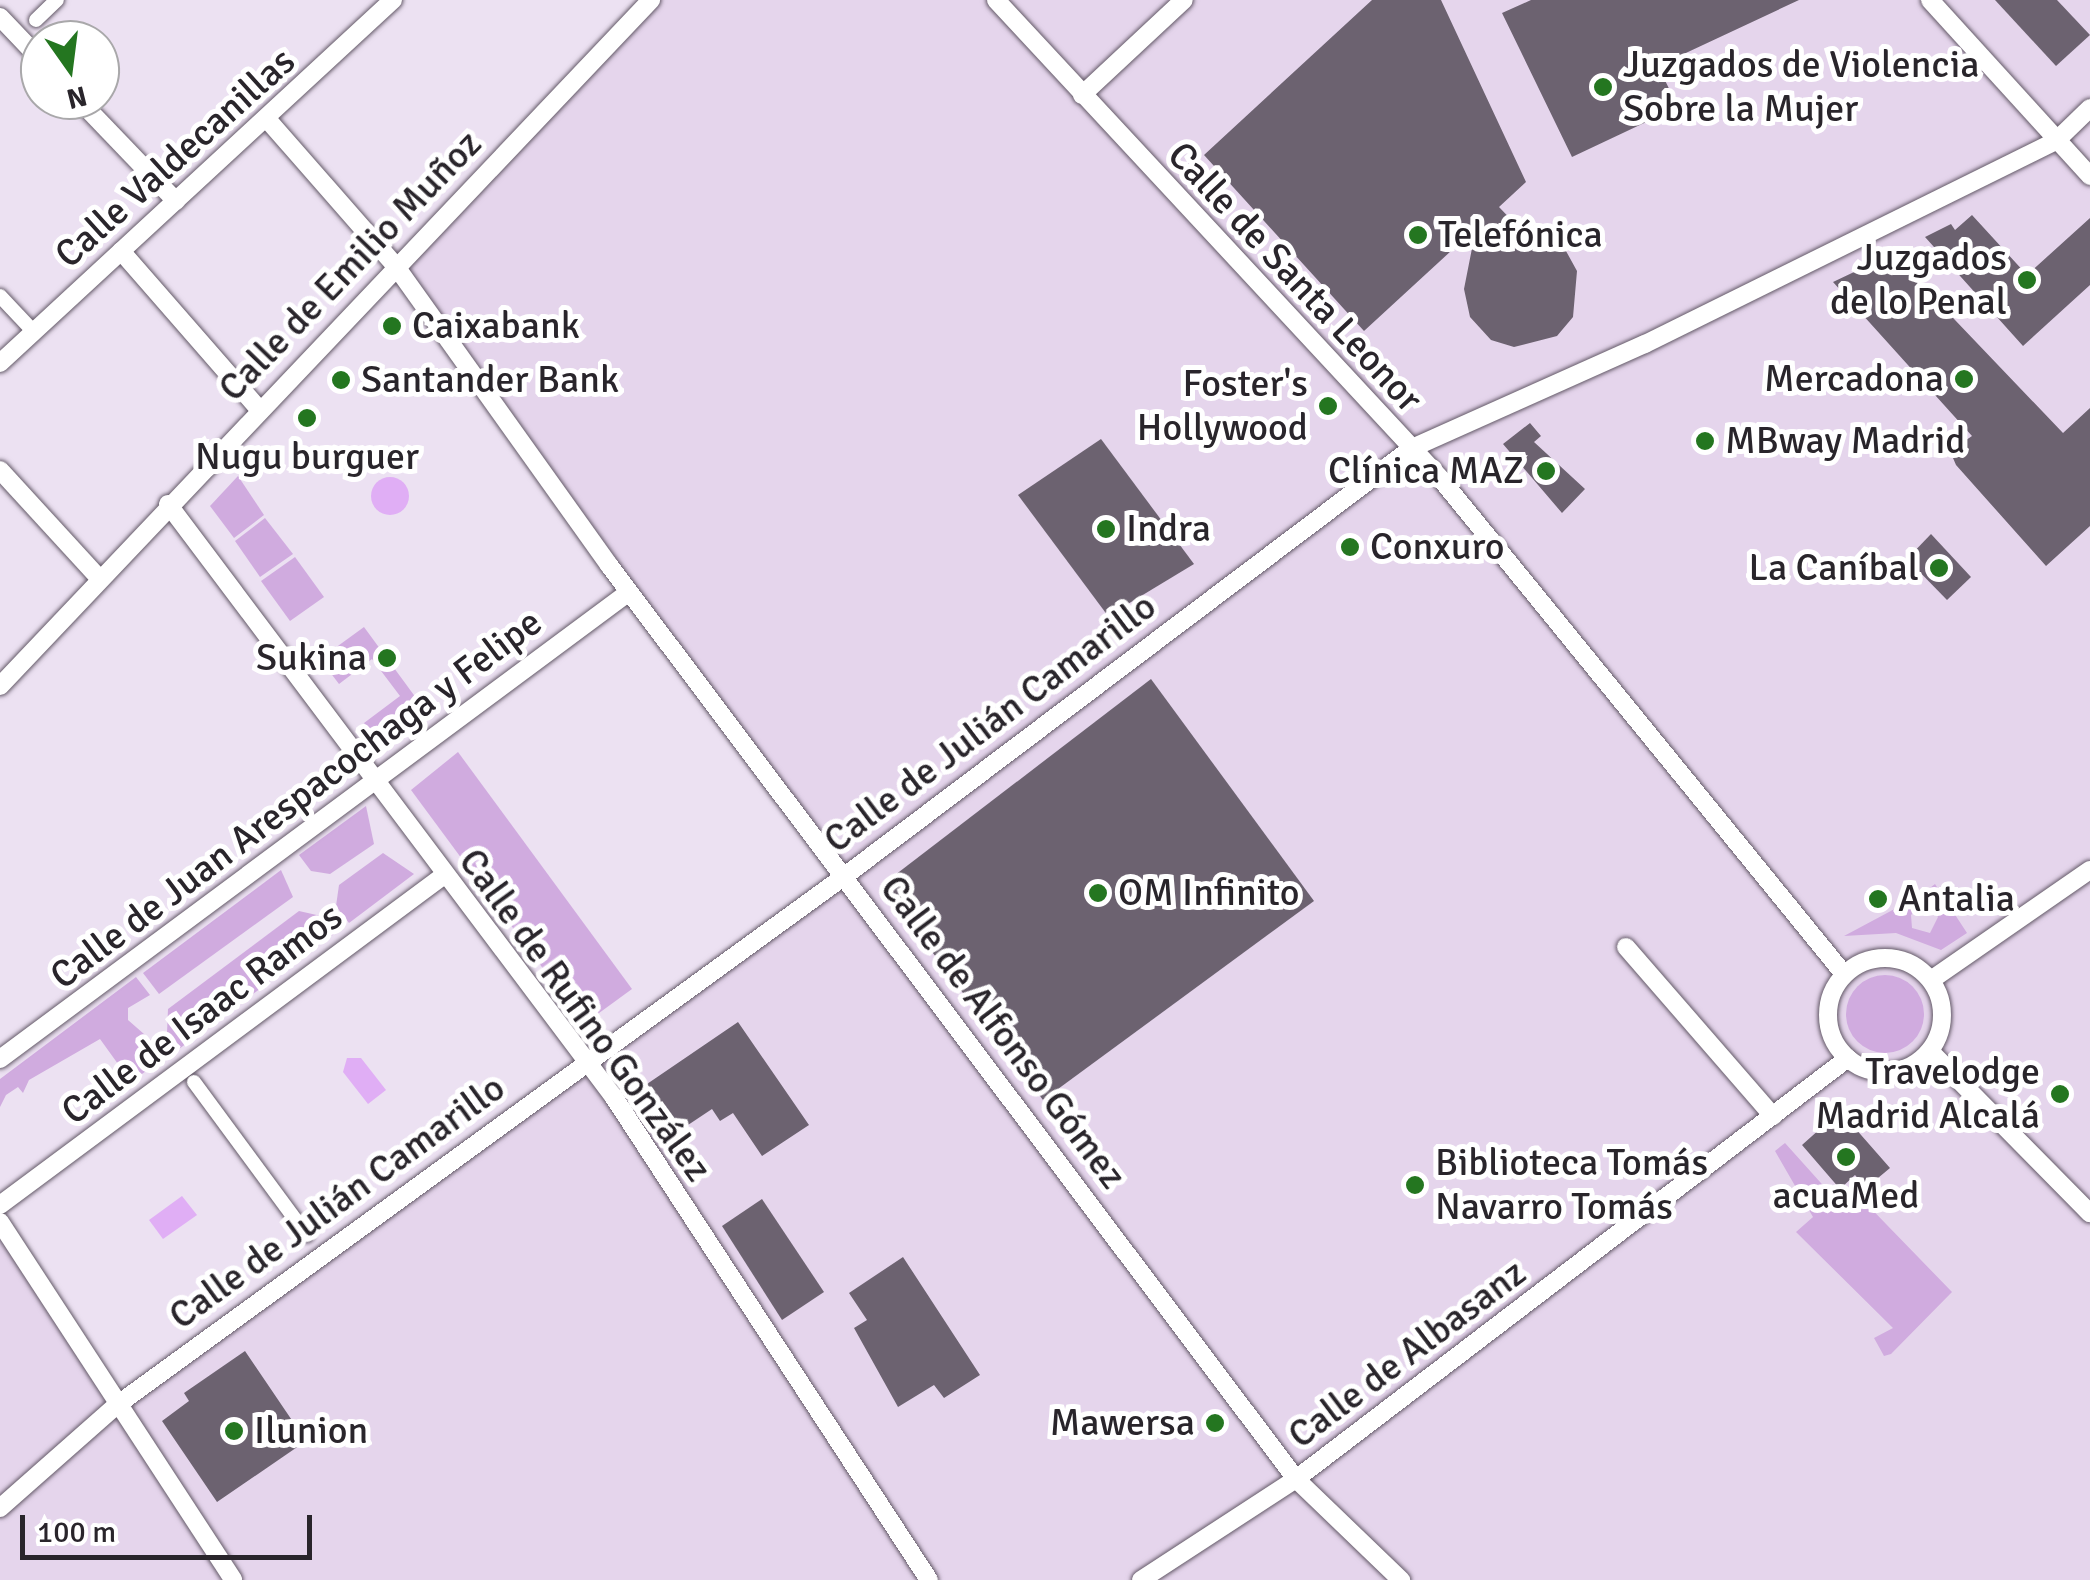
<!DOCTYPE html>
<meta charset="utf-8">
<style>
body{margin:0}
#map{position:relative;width:2090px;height:1580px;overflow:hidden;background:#ece1f2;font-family:Signika,sans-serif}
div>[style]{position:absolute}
.built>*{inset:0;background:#e5d5ec}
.green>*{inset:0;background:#d0abdf}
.round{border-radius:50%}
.water>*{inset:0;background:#e0aef5}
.building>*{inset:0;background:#6c6270}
.roads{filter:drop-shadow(0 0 2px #635967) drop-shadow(0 0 2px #635967)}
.pedestrian>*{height:14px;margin:-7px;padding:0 7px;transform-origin:7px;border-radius:7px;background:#fff}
.minor>*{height:18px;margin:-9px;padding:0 9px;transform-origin:9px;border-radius:9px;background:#fff}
.minor>.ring{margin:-9px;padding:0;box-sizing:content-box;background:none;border:18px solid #fff;border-radius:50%}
.dots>*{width:28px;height:28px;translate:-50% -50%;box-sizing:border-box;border:5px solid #fff;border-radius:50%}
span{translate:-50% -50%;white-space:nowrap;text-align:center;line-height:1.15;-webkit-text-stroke:10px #fff;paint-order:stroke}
.poi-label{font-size:38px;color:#29252b}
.left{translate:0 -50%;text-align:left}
.right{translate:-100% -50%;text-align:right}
.street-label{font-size:38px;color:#29252b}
.north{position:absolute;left:20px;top:20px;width:100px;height:100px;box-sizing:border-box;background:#fff;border:2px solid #a9a8aa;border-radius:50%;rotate:166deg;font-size:28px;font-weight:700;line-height:40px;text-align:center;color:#29252b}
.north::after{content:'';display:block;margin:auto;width:35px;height:45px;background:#247620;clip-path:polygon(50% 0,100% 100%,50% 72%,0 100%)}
.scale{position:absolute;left:20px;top:1515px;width:292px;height:45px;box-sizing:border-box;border:5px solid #29252b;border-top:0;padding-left:12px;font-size:30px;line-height:35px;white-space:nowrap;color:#29252b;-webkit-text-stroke:8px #fff;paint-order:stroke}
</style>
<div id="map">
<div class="built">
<div style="clip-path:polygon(651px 0,2090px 0,2090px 1580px,0 1580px,0 1222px,116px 1405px,845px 875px,395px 265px)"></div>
</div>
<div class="green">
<div style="clip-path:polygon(238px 476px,264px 515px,234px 538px,210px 506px)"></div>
<div style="clip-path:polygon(265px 518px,293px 554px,260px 577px,235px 541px)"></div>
<div style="clip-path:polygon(295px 557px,324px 597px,290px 621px,261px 581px)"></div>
<div style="clip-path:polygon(364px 627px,419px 702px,404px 713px,409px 720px,379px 742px,364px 723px,400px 696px,372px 659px,339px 684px,320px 659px)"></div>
<div style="clip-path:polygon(458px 752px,632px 989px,584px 1024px,411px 790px)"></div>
<div style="clip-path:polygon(366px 806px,374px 844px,330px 874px,311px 871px,299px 855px)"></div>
<div style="clip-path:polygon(383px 853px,414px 874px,349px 923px,336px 906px,339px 885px)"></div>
<div style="clip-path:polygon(281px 870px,293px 897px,159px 994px,143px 973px)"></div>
<div style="clip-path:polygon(1935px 884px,1967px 933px,1941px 950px,1896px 933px,1844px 936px,1917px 897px,1922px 904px,1911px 915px,1912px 928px,1930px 933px,1938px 917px,1922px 894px)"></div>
<div style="clip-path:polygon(299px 911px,321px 916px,334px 934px,179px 1049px,167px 1033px,168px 1009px)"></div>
<div class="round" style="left:1846px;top:975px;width:78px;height:78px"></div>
<div style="clip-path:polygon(136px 977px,150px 995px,128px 1008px,128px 1020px,168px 1055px,131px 1082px,100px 1039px,29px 1080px,23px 1093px,18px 1087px,6px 1095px,0 1107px,0 1079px)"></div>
<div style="clip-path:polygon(1785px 1143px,1838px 1202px,1854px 1191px,1952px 1292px,1891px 1354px,1884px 1356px,1874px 1338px,1893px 1328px,1796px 1232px,1813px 1217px,1775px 1151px)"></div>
</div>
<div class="water">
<div class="round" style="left:371px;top:477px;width:38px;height:38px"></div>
<div style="clip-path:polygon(347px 1058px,361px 1058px,386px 1090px,368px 1104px,343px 1072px)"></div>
<div style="clip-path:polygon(182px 1196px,197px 1215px,163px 1239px,149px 1220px)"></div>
</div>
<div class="building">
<div style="clip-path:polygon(1372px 0,1441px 0,1526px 182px,1499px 207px,1522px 231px,1566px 251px,1577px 271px,1573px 317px,1557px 336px,1514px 347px,1491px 340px,1470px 317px,1464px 289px,1476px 228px,1364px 331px,1204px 155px)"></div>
<div style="clip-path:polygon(1531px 0,1799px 0,1658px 66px,1678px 107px,1572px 157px,1502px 13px)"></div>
<div style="clip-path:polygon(1995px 0,2057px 0,2090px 35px,2056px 66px)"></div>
<div style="clip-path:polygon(1972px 215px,2027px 275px,2090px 218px,2090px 285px,2023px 346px,1925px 237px,1951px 224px,1955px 230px)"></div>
<div style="clip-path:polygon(1892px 254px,2063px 433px,2090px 408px,2090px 526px,2046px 566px,1956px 465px,1950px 451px,1972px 436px,1833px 282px)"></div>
<div style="clip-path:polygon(1530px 423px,1541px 436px,1534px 442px,1585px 489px,1562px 513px,1503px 444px)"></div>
<div style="clip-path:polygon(1101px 439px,1194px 564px,1108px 616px,1018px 495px)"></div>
<div style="clip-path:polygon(1931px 534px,1971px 577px,1947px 600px,1907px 559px)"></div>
<div style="clip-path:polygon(1151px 679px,1314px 901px,1043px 1100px,882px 885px)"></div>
<div style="clip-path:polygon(738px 1022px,809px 1125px,762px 1156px,733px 1113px,720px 1121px,712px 1109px,679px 1131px,647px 1084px)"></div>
<div style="clip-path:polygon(1840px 1111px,1890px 1168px,1866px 1188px,1855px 1175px,1840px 1189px,1802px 1145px)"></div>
<div style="clip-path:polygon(762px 1199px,824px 1292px,782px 1320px,722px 1226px)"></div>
<div style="clip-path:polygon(903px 1257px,980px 1375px,944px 1398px,934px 1385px,898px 1407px,854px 1328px,867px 1320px,849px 1293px)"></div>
<div style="clip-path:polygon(245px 1351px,306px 1441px,217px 1502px,162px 1421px,189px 1401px,184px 1393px)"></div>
</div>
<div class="roads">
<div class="pedestrian">
<div style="left:36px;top:20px;width:29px;rotate:-44deg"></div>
<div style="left:0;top:296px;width:48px;rotate:46.7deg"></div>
<div style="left:194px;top:1082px;width:190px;rotate:53.6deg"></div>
</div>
<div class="minor">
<div style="left:996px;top:0;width:652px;rotate:47.11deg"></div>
<div style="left:1440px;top:478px;width:640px;rotate:50.84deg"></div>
<div style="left:1930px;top:0;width:238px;rotate:47.7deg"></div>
<div style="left:0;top:17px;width:58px;rotate:46.4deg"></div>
<div style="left:1082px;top:95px;width:139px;rotate:-43deg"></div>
<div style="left:79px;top:100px;width:140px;rotate:46.2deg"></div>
<div style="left:267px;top:119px;width:194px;rotate:48.8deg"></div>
<div style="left:395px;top:265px;width:369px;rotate:54.5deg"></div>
<div style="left:609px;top:565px;width:1143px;rotate:53.07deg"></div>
<div style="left:1296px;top:1479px;width:146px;rotate:43.9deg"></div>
<div style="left:121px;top:251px;width:208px;rotate:48.9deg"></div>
<div style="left:0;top:363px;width:535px;rotate:-42.73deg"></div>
<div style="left:0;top:470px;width:148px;rotate:47.5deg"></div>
<div style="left:168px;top:504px;width:741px;rotate:53.07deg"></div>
<div style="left:613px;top:1096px;width:578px;rotate:56.86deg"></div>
<div style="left:0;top:686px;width:946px;rotate:-46.5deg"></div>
<div style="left:1626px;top:947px;width:224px;rotate:49deg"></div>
<div class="ring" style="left:1828px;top:958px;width:96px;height:96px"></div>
<div style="left:1931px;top:980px;width:193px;rotate:-34.7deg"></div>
<div style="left:1930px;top:1051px;width:228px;rotate:45.4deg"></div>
<div style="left:0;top:1059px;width:783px;rotate:-36.59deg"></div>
<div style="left:0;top:1205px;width:552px;rotate:-36.6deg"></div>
<div style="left:0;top:1222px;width:427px;rotate:56.9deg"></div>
<div style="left:0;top:1508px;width:156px;rotate:-41.4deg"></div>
<div style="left:117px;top:1405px;width:901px;rotate:-36.02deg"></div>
<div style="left:846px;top:875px;width:709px;rotate:-37.03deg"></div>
<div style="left:1412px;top:448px;width:255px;rotate:-24.1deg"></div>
<div style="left:1645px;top:344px;width:460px;rotate:-26.3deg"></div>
<div style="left:2057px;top:140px;width:46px;rotate:-44.1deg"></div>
<div style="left:1141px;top:1580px;width:185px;rotate:-33.1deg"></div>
<div style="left:1296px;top:1479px;width:694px;rotate:-37.33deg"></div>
</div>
</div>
<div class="dots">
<div style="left:1603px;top:87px;background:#247620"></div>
<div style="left:1418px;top:235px;background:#247620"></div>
<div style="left:2027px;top:280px;background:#247620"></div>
<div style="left:392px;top:326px;background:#247620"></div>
<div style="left:1964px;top:379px;background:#247620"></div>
<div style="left:341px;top:380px;background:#247620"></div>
<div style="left:1328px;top:406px;background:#247620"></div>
<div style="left:307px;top:418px;background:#247620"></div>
<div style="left:1705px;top:441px;background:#247620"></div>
<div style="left:1546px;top:471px;background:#247620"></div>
<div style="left:1106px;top:529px;background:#247620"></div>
<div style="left:1350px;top:547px;background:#247620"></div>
<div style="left:1939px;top:568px;background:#247620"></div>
<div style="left:387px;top:658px;background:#247620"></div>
<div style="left:1098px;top:893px;background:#247620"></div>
<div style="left:1878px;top:899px;background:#247620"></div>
<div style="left:2060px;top:1094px;background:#247620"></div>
<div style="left:1846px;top:1157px;background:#247620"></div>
<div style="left:1415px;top:1185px;background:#247620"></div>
<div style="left:1215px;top:1423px;background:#247620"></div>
<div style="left:234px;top:1431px;background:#247620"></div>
</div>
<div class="poi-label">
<span class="left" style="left:1623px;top:87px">Juzgados de Violencia<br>Sobre la Mujer</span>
<span class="left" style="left:1438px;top:235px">Telefónica</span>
<span class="right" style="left:2007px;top:280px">Juzgados<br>de lo Penal</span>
<span class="left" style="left:412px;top:326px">Caixabank</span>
<span class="right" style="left:1944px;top:379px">Mercadona</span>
<span class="left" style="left:361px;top:380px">Santander Bank</span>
<span class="right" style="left:1308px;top:406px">Foster's<br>Hollywood</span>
<span class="left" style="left:1725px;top:441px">MBway Madrid</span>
<span style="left:307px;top:457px">Nugu burguer</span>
<span class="right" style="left:1524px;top:471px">Clínica MAZ</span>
<span class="left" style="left:1126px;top:529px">Indra</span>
<span class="left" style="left:1370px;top:547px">Conxuro</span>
<span class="right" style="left:1919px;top:568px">La Caníbal</span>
<span class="right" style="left:367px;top:658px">Sukina</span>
<span class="left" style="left:1118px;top:893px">OM Infinito</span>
<span class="left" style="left:1898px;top:899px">Antalia</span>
<span class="right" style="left:2040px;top:1094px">Travelodge<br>Madrid Alcalá</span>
<span class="left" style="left:1435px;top:1185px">Biblioteca Tomás<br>Navarro Tomás</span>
<span style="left:1846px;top:1196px">acuaMed</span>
<span class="right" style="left:1195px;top:1423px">Mawersa</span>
<span class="left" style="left:254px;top:1431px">Ilunion</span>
</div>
<div class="street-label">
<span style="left:175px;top:158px;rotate:-42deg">Calle Valdecanillas</span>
<span style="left:350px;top:266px;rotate:-46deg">Calle de Emilio Muñoz</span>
<span style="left:1295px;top:277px;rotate:47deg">Calle de Santa Leonor</span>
<span style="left:990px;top:723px;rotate:-37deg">Calle de Julián Camarillo</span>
<span style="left:296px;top:799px;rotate:-37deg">Calle de Juan Arespacochaga y Felipe</span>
<span style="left:202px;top:1014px;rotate:-37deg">Calle de Isaac Ramos</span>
<span style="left:585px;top:1015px;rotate:54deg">Calle de Rufino González</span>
<span style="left:1003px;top:1032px;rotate:53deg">Calle de Alfonso Gómez</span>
<span style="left:337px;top:1202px;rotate:-36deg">Calle de Julián Camarillo</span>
<span style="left:1407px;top:1354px;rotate:-37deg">Calle de Albasanz</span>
</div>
<div class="north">N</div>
<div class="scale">100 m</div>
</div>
